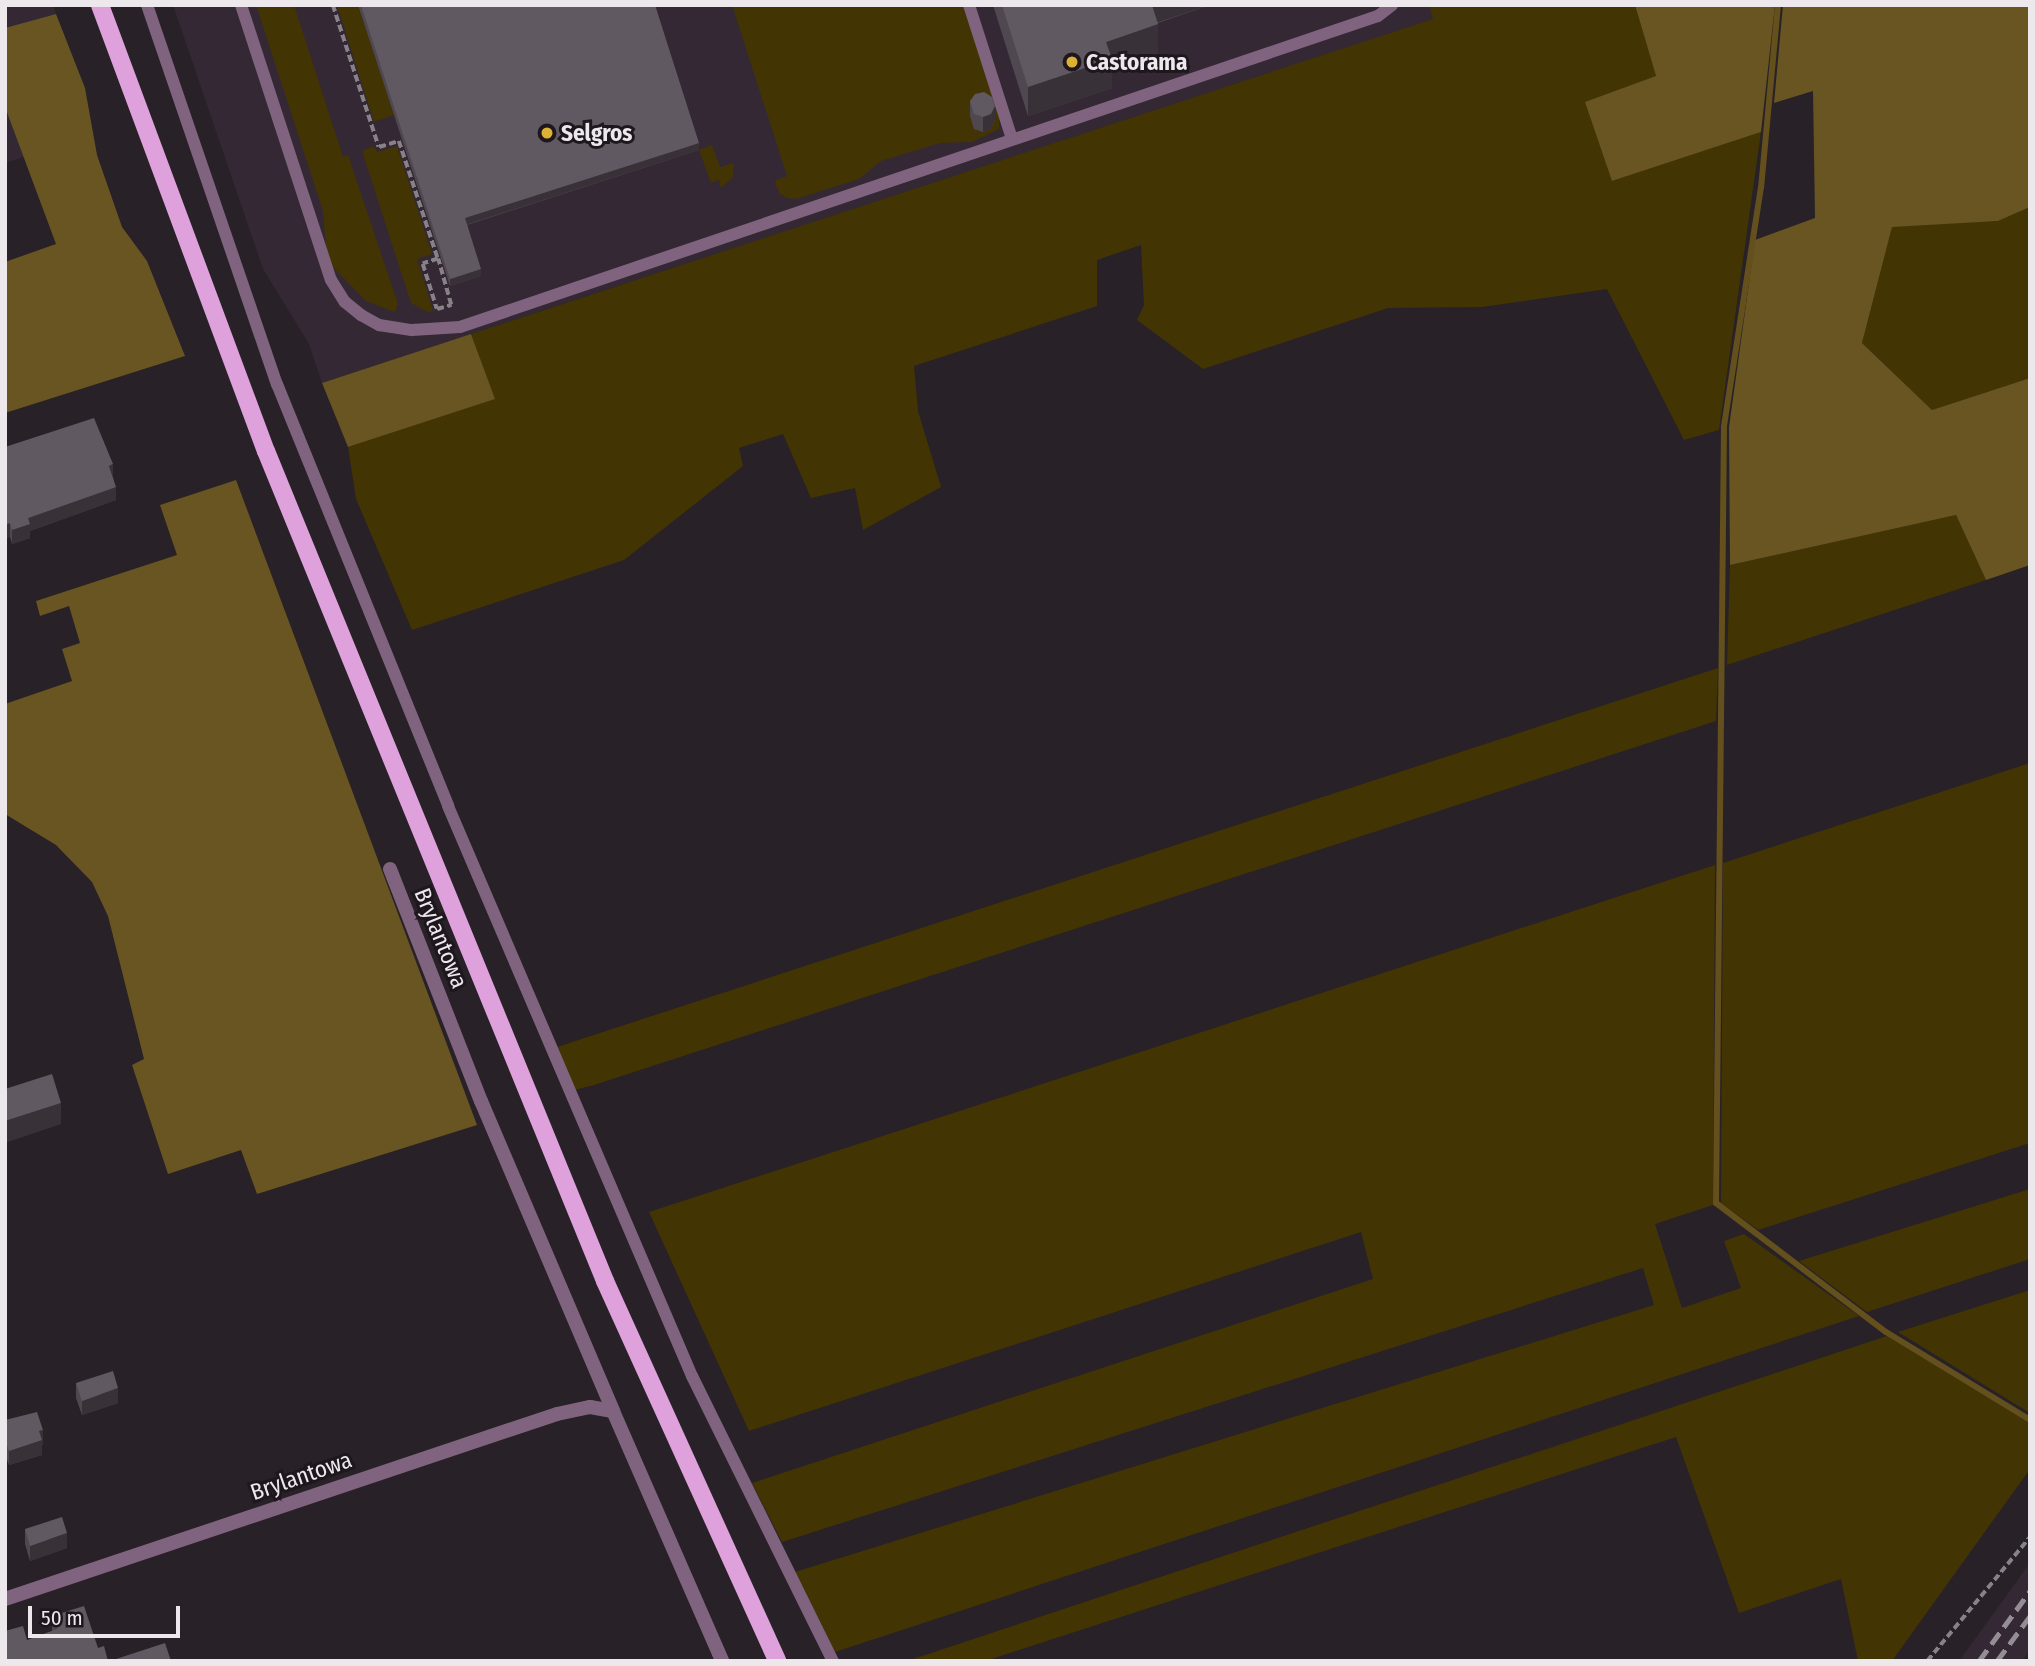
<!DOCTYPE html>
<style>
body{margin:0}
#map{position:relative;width:2035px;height:1666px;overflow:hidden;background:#282127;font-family:"Fira Sans Condensed",sans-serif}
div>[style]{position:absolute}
.built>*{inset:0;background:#342834}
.green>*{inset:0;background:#433403}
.forest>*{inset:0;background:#685521}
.stream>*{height:6px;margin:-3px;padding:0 3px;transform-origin:3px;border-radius:3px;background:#63501c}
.path>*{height:3.5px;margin-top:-1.75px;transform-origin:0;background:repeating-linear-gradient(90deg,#878287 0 7px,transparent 0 10.5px)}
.service>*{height:12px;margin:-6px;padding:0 6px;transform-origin:6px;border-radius:6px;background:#80637f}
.minor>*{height:14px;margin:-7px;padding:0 7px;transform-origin:7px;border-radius:7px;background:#80637f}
.primary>*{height:18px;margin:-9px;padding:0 9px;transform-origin:9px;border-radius:9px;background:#dea1dc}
.rail>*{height:5px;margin-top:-2.5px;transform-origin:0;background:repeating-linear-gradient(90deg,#938e93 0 14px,transparent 0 21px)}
.wall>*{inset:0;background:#504850}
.shaded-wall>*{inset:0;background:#393138}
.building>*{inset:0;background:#615961}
.dots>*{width:19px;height:19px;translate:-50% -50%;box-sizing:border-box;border:4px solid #1e171e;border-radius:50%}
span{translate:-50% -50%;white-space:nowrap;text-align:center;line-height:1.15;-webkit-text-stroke:6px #1e171e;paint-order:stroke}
.poi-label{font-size:23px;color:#ece8ec;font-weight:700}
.left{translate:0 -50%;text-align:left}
.street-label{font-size:23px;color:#ece8ec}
.frame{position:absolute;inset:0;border:7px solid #ece8ec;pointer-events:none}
.scale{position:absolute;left:28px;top:1606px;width:152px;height:32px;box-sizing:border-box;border:4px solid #ece8ec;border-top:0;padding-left:9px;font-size:21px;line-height:24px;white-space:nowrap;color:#ece8ec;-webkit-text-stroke:5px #1e171e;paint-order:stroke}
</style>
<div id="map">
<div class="built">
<div style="clip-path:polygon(5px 5px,53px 5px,56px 14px,5px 28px)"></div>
<div style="clip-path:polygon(173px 5px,1429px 5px,1434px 19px,322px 383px,309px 344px,263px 269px)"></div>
<div style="clip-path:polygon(5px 107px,24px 157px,5px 163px)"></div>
<div style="clip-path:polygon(2030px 1563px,2030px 1650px,2022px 1661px,1959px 1661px)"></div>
</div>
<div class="green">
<div style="clip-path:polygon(256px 5px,294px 5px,343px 157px,348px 155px,398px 304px,395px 312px,366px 301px,332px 266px,326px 249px,323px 211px)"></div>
<div style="clip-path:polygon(337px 5px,358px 5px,394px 115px,374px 122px)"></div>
<div style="clip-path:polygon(732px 5px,963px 5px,999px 116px,999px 129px,972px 142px,940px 143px,881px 161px,859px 179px,796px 199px,787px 198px,780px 194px,775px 183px,776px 180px,787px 176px)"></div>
<div style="clip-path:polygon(1429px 5px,1635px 5px,1656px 76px,1612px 181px,1761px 132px,1719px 430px,1684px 440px,1607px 289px,1482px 307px,1388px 308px,1203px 369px,1137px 320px,1144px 305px,1141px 245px,1097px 260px,1097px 306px,914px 366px,918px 411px,941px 487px,863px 530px,855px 488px,811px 498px,783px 434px,739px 448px,743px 466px,624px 560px,412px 630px,356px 499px,348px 447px,494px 399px,471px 334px,1433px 19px)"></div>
<div style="clip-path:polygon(712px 145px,720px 167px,734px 163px,733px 177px,721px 188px,719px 180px,711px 183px,699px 150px)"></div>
<div style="clip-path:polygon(374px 146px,377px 152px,397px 146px,432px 254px,417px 259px,433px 311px,428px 312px,411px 303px,362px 151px)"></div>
<div style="clip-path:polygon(2030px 207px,2030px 378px,1932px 410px,1862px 343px,1892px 226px,1998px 221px)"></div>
<div style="clip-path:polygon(1956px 515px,1986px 580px,1727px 665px,1730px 565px)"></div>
<div style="clip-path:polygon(1718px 668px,1716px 721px,594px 1085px,574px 1090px,557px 1047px)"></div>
<div style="clip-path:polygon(2030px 763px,2030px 1143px,1758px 1230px,1721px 1203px,1723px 863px)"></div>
<div style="clip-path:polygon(1715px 865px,1713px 1205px,1655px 1224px,1682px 1308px,1741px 1288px,1724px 1241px,1744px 1234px,1859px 1316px,835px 1652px,795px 1572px,1654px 1305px,1643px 1268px,782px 1542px,752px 1483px,1373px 1279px,1361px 1232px,749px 1431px,649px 1212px)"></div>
<div style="clip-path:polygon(2030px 1189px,2030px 1259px,1867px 1312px,1799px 1261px)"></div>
<div style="clip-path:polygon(2030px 1290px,2030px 1413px,1898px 1332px)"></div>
<div style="clip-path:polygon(1887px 1336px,2030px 1423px,2030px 1469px,1892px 1661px,1858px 1661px,1841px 1579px,1739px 1613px,1676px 1437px,985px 1661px,907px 1661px)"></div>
</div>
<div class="forest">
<div style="clip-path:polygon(1635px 5px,1775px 5px,1761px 132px,1612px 181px,1585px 102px,1656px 76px)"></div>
<div style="clip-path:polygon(1783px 5px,2030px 5px,2030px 207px,1998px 221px,1892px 227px,1862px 343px,1932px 410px,2030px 378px,2030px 565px,1986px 580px,1956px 515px,1730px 565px,1729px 427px,1755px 240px,1815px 218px,1813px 91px,1774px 103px)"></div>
<div style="clip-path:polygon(56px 14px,85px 88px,97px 155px,122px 227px,147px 261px,185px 356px,5px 413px,5px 262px,56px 244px,5px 107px,5px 28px)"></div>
<div style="clip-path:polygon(471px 334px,495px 399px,348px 447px,322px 383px)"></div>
<div style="clip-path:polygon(236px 480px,477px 1125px,257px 1194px,241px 1150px,168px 1174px,132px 1065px,144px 1059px,108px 916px,92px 882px,56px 845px,5px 814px,5px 704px,72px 681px,62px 649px,80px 643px,69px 606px,40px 616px,36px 601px,177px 555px,160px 505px)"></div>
</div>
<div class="stream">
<div style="left:1778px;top:5px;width:183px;rotate:95.3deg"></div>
<div style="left:1761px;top:187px;width:243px;rotate:98.8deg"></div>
<div style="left:1724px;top:427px;width:776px;rotate:90.59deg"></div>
<div style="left:1716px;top:1203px;width:213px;rotate:37.2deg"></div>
<div style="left:1886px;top:1332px;width:169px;rotate:31.4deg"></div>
</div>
<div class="path">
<div style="left:333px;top:5px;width:149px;rotate:72.1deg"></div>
<div style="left:379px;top:147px;width:21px;rotate:-17deg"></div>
<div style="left:399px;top:141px;width:124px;rotate:71.7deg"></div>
<div style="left:438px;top:259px;width:16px;rotate:162deg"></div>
<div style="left:423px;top:264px;width:47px;rotate:72.7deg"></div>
<div style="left:437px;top:309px;width:15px;rotate:-16deg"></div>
<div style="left:451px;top:305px;width:48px;rotate:-105.8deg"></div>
<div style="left:1927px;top:1661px;width:161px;rotate:-50.3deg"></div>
</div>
<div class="service">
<div style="left:147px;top:5px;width:401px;rotate:71.1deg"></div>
<div style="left:277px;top:384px;width:455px;rotate:67.9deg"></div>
<div style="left:448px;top:806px;width:620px;rotate:66.83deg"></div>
<div style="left:692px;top:1376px;width:318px;rotate:63.7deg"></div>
<div style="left:241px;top:5px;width:289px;rotate:71.9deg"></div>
<div style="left:331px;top:280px;width:26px;rotate:58deg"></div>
<div style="left:345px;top:302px;width:21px;rotate:39deg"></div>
<div style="left:361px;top:315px;width:21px;rotate:29deg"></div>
<div style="left:379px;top:325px;width:33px;rotate:9deg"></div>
<div style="left:412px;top:330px;width:48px;rotate:-3.6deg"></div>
<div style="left:460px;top:327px;width:969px;rotate:-18.72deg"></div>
<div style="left:1378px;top:16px;width:18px;rotate:-38deg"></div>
<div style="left:969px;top:5px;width:141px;rotate:72.2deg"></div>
</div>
<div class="minor">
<div style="left:390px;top:869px;width:249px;rotate:68.6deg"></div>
<div style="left:481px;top:1101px;width:337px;rotate:66.9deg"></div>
<div style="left:5px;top:1599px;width:582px;rotate:-18.53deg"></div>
<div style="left:557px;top:1414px;width:34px;rotate:-12deg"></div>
<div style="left:590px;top:1407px;width:23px;rotate:10deg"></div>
<div style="left:613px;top:1411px;width:273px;rotate:66.4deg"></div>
</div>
<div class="primary">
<div style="left:100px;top:5px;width:476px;rotate:69.6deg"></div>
<div style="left:266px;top:451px;width:897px;rotate:67.78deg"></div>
<div style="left:605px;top:1281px;width:417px;rotate:65.6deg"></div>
</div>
<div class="rail">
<div style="left:1979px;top:1661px;width:87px;rotate:-53.9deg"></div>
<div style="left:1997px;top:1661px;width:56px;rotate:-53.7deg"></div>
</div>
<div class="wall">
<div style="clip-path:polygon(358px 5px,655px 5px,699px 150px,467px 225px,481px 276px,450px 286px)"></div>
<div style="clip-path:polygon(993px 5px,1210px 5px,1158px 23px,1158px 53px,1112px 69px,1112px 88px,1028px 116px)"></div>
<div style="clip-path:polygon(970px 101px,995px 120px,991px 129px,983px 132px,974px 129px,970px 116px)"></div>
<div style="clip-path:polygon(5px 447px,113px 477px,116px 500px,30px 531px,30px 538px,12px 544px,10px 537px)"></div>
<div style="clip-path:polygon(76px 1383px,118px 1403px,82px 1415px,76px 1398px)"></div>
<div style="clip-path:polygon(5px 1420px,43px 1444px,42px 1445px,42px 1455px,9px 1465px,5px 1454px)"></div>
<div style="clip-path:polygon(25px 1529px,67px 1548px,30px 1561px,25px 1544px)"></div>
<div style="clip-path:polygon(52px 1616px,98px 1648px,108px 1661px,52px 1631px)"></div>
</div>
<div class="shaded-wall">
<div style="clip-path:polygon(1149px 5px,1210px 5px,1149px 25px)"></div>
<div style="clip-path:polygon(1158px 24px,1158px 53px,1112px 69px,1112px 88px,1028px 116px,1028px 87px,1106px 42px)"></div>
<div style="clip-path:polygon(995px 106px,995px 120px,991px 129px,983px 132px,983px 117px)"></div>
<div style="clip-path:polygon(699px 143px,699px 150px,465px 225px,465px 218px)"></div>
<div style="clip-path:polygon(481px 269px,481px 276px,450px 286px,450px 279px)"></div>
<div style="clip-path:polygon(113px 464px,113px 478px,109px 466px)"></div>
<div style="clip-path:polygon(116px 487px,116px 500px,30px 531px,30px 538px,12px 544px,12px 530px,28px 518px)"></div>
<div style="clip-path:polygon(10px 523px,10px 537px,5px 539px,5px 525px)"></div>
<div style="clip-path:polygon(61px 1103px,61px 1124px,5px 1143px,5px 1121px)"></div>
<div style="clip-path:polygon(118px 1388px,118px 1403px,82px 1415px,82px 1401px)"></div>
<div style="clip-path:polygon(43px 1430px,43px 1444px,42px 1445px,42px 1455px,9px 1465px,9px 1451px,39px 1431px)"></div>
<div style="clip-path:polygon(67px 1533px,67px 1548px,30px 1561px,30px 1546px)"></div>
</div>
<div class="building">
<div style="clip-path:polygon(361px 5px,655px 5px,699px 143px,465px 218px,481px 269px,450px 279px)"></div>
<div style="clip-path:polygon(1002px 5px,1152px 5px,1158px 24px,1106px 42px,1112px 59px,1028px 87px)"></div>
<div style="clip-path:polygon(984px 92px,992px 97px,995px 106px,991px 114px,983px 117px,974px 114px,970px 101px,975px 94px)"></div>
<div style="clip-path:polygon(94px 418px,113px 464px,109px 466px,116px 487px,28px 518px,30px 524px,12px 530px,10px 523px,5px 525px,5px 447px)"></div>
<div style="clip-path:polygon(52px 1074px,61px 1103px,5px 1121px,5px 1089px)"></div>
<div style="clip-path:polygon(113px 1371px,118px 1388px,82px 1401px,76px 1383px)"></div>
<div style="clip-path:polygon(37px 1412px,43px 1430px,39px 1431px,42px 1440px,9px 1451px,5px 1440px,5px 1420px)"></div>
<div style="clip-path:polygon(62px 1517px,67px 1533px,30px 1546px,25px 1529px)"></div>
<div style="clip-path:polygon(84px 1606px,98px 1648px,104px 1646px,108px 1661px,5px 1661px,5px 1631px,23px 1626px,27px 1640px,57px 1629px,52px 1616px)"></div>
<div style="clip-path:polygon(165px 1643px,171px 1661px,110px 1661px)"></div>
</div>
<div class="dots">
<div style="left:1072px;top:62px;background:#dcb233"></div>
<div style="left:547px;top:133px;background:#dcb233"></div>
</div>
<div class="poi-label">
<span class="left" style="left:1086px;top:62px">Castorama</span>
<span class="left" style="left:561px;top:133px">Selgros</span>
</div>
<div class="street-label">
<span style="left:441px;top:938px;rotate:68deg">Brylantowa</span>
<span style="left:301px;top:1476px;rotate:-19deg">Brylantowa</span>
</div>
<div class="frame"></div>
<div class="scale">50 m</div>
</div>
